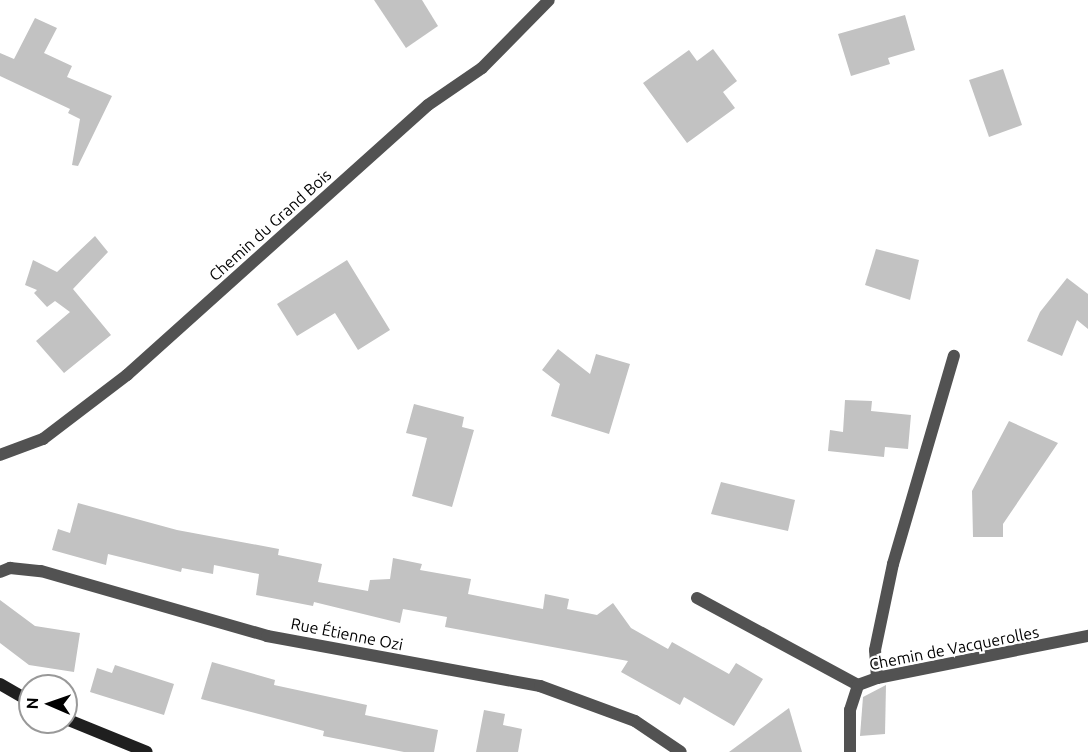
<!DOCTYPE html>
<meta charset="utf-8">
<style>
body{margin:0}
#map{position:relative;width:1088px;height:752px;overflow:hidden;background:#fff;font-family:Ubuntu,sans-serif}
div>[style]{position:absolute}
.building>*{inset:0;background:#c2c2c2}
.lane>*{height:12px;margin:-6px;padding:0 6px;transform-origin:6px;border-radius:6px;background:#525252}
.street>*{height:12px;margin:-6px;padding:0 6px;transform-origin:6px;border-radius:6px;background:#525252}
.secondary>*{height:12px;margin:-6px;padding:0 6px;transform-origin:6px;border-radius:6px;background:#1f1f1f}
span{translate:-50% -50%;white-space:nowrap;text-align:center;line-height:1.15;-webkit-text-stroke:4.5px #fff;paint-order:stroke}
.street-label{font-size:16px;color:#000}
.north{position:absolute;left:18px;top:674px;width:60px;height:60px;box-sizing:border-box;background:#fff;border:2px solid #999;border-radius:50%;rotate:272deg;font-size:16px;font-weight:700;line-height:24px;text-align:center;color:#000}
.north::after{content:'';display:block;margin:auto;width:21px;height:27px;background:#000;clip-path:polygon(50% 0,100% 100%,50% 72%,0 100%)}
</style>
<div id="map">
<div class="building">
<div style="clip-path:polygon(374px 0,422px 0,438px 26px,406px 48px)"></div>
<div style="clip-path:polygon(905px 15px,915px 50px,888px 58px,890px 64px,851px 76px,838px 34px)"></div>
<div style="clip-path:polygon(35px 18px,57px 28px,44px 53px,72px 66px,67px 77px,112px 96px,78px 166px,72px 165px,80px 119px,68px 113px,70px 109px,0 76px,0 53px,14px 59px)"></div>
<div style="clip-path:polygon(713px 49px,737px 81px,723px 92px,735px 108px,687px 143px,643px 83px,689px 50px,697px 61px)"></div>
<div style="clip-path:polygon(1003px 69px,1022px 125px,989px 137px,969px 80px)"></div>
<div style="clip-path:polygon(95px 236px,108px 252px,73px 289px,111px 335px,64px 373px,36px 341px,70px 312px,55px 301px,47px 307px,34px 293px,37px 290px,25px 285px,33px 260px,57px 272px)"></div>
<div style="clip-path:polygon(876px 249px,919px 260px,910px 300px,865px 285px)"></div>
<div style="clip-path:polygon(347px 260px,390px 330px,358px 350px,335px 313px,297px 336px,277px 304px)"></div>
<div style="clip-path:polygon(1067px 278px,1088px 294px,1088px 329px,1077px 320px,1062px 356px,1027px 341px,1040px 312px)"></div>
<div style="clip-path:polygon(558px 349px,590px 374px,596px 354px,630px 364px,609px 434px,551px 416px,560px 384px,542px 370px)"></div>
<div style="clip-path:polygon(845px 400px,872px 401px,871px 411px,911px 415px,908px 449px,885px 447px,884px 457px,828px 451px,830px 430px,843px 432px)"></div>
<div style="clip-path:polygon(414px 404px,464px 417px,462px 427px,474px 430px,452px 507px,412px 496px,427px 438px,406px 433px)"></div>
<div style="clip-path:polygon(1009px 421px,1058px 443px,1003px 524px,1003px 537px,973px 537px,972px 491px)"></div>
<div style="clip-path:polygon(721px 482px,795px 500px,788px 531px,711px 514px)"></div>
<div style="clip-path:polygon(78px 503px,177px 530px,279px 549px,278px 555px,322px 564px,318px 582px,368px 591px,370px 580px,390px 579px,393px 558px,422px 564px,420px 570px,471px 579px,468px 594px,543px 609px,545px 594px,569px 599px,567px 609px,597px 615px,613px 603px,631px 628px,668px 649px,672px 642px,729px 674px,736px 663px,763px 679px,734px 726px,684px 697px,680px 705px,621px 672px,628px 661px,445px 627px,447px 617px,403px 609px,400px 623px,314px 602px,313px 606px,256px 595px,259px 574px,214px 565px,213px 574px,182px 568px,181px 572px,108px 554px,106px 565px,52px 550px,58px 529px,70px 533px)"></div>
<div style="clip-path:polygon(0 600px,35px 626px,80px 633px,74px 672px,29px 665px,0 643px)"></div>
<div style="clip-path:polygon(212px 662px,275px 680px,274px 685px,367px 705px,365px 715px,438px 730px,434px 752px,404px 752px,323px 736px,324px 731px,201px 699px)"></div>
<div style="clip-path:polygon(115px 665px,174px 684px,164px 715px,90px 692px,97px 668px,112px 673px)"></div>
<div style="clip-path:polygon(886px 685px,885px 734px,860px 736px,863px 697px)"></div>
<div style="clip-path:polygon(789px 708px,802px 752px,729px 752px)"></div>
<div style="clip-path:polygon(484px 710px,505px 714px,503px 725px,522px 729px,518px 752px,476px 752px)"></div>
</div>
<div class="lane">
<div style="left:697px;top:598px;width:183px;rotate:28.4deg"></div>
<div style="left:877px;top:678px;width:28px;rotate:-94deg"></div>
<div style="left:875px;top:650px;width:88px;rotate:-78.2deg"></div>
<div style="left:893px;top:564px;width:217px;rotate:-73.7deg"></div>
</div>
<div class="street">
<div style="left:0;top:455px;width:46px;rotate:-20.4deg"></div>
<div style="left:43px;top:439px;width:106px;rotate:-37.3deg"></div>
<div style="left:127px;top:375px;width:404px;rotate:-41.9deg"></div>
<div style="left:428px;top:105px;width:65px;rotate:-34.4deg"></div>
<div style="left:482px;top:68px;width:95px;rotate:-45.4deg"></div>
<div style="left:0;top:572px;width:11px;rotate:-22deg"></div>
<div style="left:10px;top:568px;width:31px;rotate:6deg"></div>
<div style="left:41px;top:571px;width:235px;rotate:16deg"></div>
<div style="left:267px;top:636px;width:278px;rotate:10.4deg"></div>
<div style="left:540px;top:686px;width:101px;rotate:20.2deg"></div>
<div style="left:635px;top:721px;width:55px;rotate:34deg"></div>
<div style="left:850px;top:752px;width:42px;rotate:-90deg"></div>
<div style="left:850px;top:710px;width:26px;rotate:-72deg"></div>
<div style="left:858px;top:685px;width:20px;rotate:-20deg"></div>
<div style="left:877px;top:678px;width:215px;rotate:-11.3deg"></div>
</div>
<div class="secondary">
<div style="left:0;top:684px;width:34px;rotate:30deg"></div>
<div style="left:66px;top:719px;width:87px;rotate:22.2deg"></div>
</div>
<div class="street-label">
<span style="left:270px;top:225px;rotate:-42deg">Chemin du Grand Bois</span>
<span style="left:347px;top:634px;rotate:11deg">Rue Étienne Ozi</span>
<span style="left:954px;top:648px;rotate:-11deg">Chemin de Vacquerolles</span>
</div>
<div class="north">N</div>
</div>
